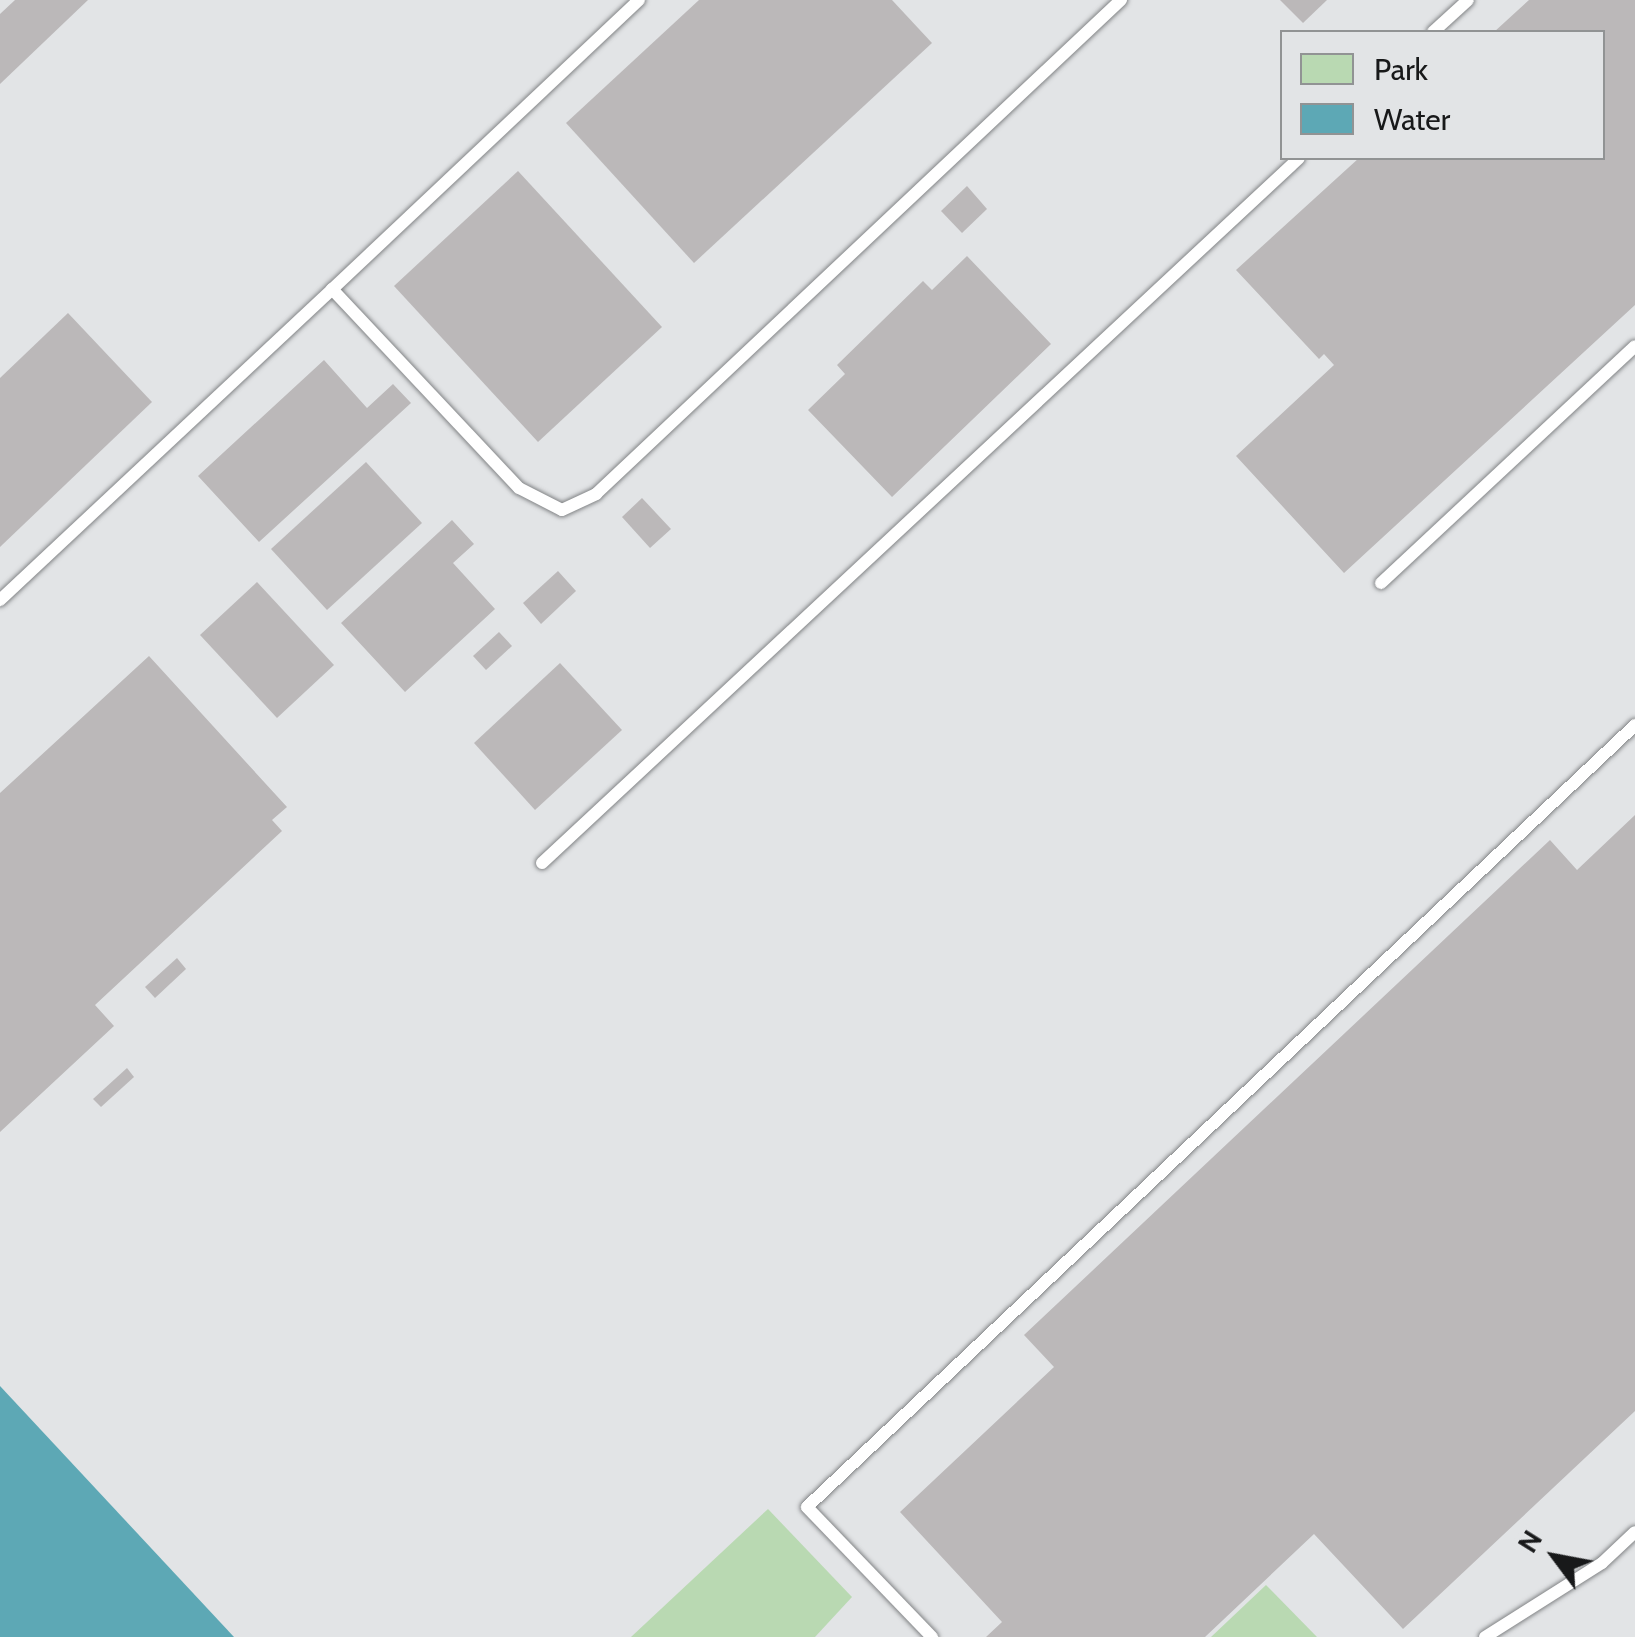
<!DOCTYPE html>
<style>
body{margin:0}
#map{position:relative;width:1635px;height:1637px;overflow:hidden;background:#e2e4e6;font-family:Cabin,sans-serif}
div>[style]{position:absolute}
.green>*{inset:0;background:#b9d9b2}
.water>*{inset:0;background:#5da8b5}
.building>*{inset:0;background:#bbb8b9}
.roads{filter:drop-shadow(0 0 2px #828486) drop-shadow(0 0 2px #828486)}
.service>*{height:12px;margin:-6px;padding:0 6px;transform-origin:6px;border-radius:6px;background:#fff}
span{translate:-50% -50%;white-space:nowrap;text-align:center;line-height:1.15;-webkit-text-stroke:10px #e2e4e6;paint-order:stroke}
.legend{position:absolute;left:1280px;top:30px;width:325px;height:130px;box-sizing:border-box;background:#e2e4e6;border:2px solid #919394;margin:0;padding:12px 18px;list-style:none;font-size:30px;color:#18191a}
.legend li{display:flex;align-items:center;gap:20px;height:50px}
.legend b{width:50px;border:2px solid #919394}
.north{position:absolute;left:1505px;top:1507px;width:100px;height:100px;-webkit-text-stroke:8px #e2e4e6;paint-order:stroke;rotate:302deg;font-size:28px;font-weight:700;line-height:40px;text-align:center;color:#18191a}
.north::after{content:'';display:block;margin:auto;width:35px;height:45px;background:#18191a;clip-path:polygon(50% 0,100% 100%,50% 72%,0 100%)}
</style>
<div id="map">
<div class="green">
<div style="clip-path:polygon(768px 1509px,852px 1597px,815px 1637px,631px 1637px)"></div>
<div style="clip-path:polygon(1266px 1585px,1317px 1637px,1211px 1637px)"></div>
</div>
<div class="water">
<div style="clip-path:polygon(0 1386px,234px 1637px,0 1637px)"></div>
</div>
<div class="building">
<div style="clip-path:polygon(15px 0,88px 0,0 84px,0 14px)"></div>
<div style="clip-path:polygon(699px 0,892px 0,932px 43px,694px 263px,566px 123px)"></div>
<div style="clip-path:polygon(1280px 0,1327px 0,1303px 23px)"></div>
<div style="clip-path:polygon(1529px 0,1635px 0,1635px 305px,1344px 573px,1236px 456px,1334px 365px,1324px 354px,1319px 359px,1236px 270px,1359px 158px,1602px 158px,1602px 32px,1494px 32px)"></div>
<div style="clip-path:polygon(518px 171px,662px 327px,538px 442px,394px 286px)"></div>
<div style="clip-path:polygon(967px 186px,987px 209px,962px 233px,941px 211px)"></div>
<div style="clip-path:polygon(967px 256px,1051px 344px,892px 497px,808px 410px,845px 374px,837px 365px,923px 281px,932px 290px)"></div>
<div style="clip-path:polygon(68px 313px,152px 402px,0 547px,0 378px)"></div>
<div style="clip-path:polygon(324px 360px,367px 408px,393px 384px,411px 403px,259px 542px,198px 476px)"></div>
<div style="clip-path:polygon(366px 462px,422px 523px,327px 610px,271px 549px)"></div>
<div style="clip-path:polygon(642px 498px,671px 529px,650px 548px,622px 517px)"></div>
<div style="clip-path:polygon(452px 520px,474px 544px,453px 563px,495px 609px,405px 692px,341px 623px)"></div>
<div style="clip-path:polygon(558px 571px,576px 591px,541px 624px,523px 603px)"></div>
<div style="clip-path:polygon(257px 582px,334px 665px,277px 718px,200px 635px)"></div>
<div style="clip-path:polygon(499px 632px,512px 646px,486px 670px,473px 656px)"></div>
<div style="clip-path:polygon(149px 656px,287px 807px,272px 820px,282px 831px,95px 1005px,114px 1026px,0 1132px,0 793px)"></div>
<div style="clip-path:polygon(560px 663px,622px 730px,535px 810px,474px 743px)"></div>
<div style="clip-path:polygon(1635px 815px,1635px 1411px,1403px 1629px,1314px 1534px,1205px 1637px,986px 1637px,1002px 1622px,900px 1512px,1054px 1367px,1024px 1335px,1550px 840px,1577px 870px)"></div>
<div style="clip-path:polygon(177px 958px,186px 969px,155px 998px,145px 987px)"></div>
<div style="clip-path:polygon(127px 1068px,134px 1077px,101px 1107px,93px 1099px)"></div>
</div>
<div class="roads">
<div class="service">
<div style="left:639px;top:0;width:422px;rotate:136.7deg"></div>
<div style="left:332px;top:289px;width:273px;rotate:46.8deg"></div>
<div style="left:519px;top:488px;width:48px;rotate:27.1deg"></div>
<div style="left:562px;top:510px;width:38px;rotate:-25deg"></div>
<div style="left:596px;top:494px;width:721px;rotate:-43.26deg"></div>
<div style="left:1433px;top:32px;width:47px;rotate:-42.4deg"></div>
<div style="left:1381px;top:583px;width:347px;rotate:-43deg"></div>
<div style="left:0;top:600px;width:455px;rotate:-43.1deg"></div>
<div style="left:542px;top:863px;width:1034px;rotate:-42.96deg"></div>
<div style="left:932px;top:1637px;width:180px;rotate:-133.9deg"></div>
<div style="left:807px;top:1507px;width:1139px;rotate:-43.36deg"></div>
<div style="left:1485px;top:1637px;width:138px;rotate:-32.3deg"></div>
<div style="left:1602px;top:1563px;width:45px;rotate:-43.2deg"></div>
</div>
</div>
<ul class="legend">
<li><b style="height:28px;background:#b9d9b2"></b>Park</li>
<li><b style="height:28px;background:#5da8b5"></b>Water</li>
</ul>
<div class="north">N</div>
</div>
